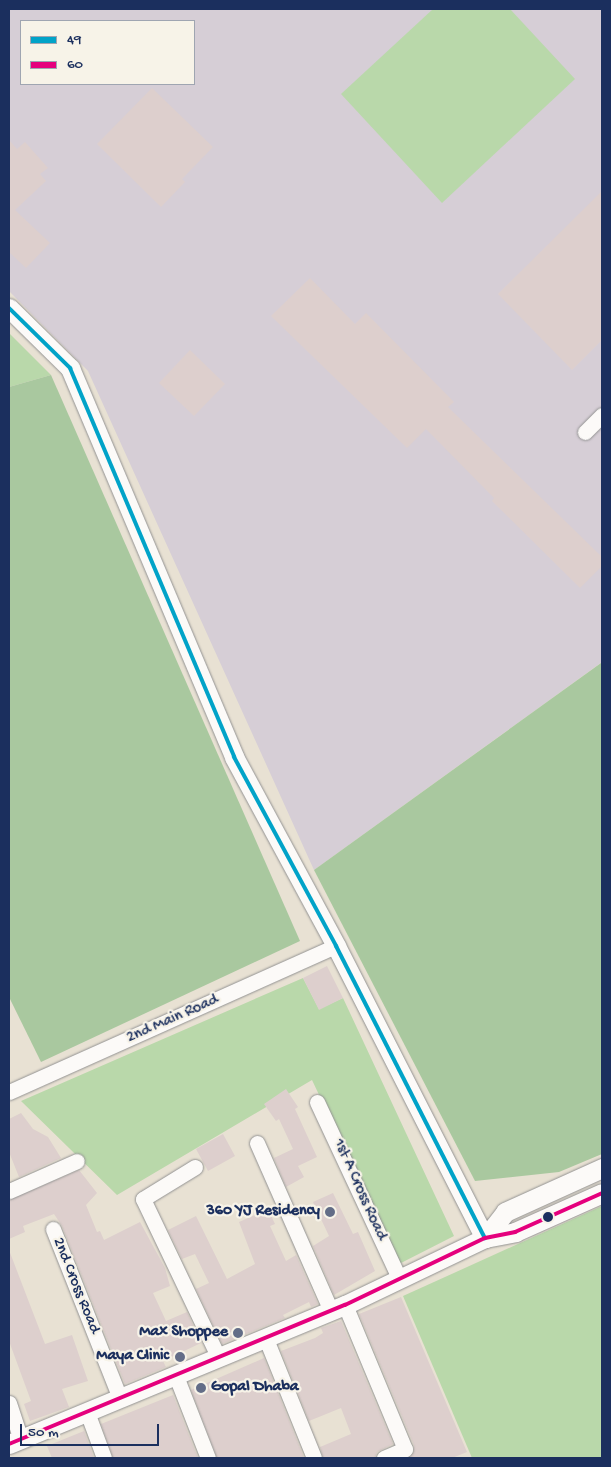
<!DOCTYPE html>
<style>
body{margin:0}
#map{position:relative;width:611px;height:1467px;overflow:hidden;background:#e8e1d3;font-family:"Gochi Hand",sans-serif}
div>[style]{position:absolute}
.industrial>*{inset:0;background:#d6ced6}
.green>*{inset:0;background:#b9d8aa}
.forest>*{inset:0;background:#a9c89f}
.building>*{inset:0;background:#ddcfcd}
.roads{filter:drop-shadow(0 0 1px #929292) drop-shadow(0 0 1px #929292)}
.minor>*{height:15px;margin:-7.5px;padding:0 7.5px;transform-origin:7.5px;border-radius:7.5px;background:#fcfaf8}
.tertiary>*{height:19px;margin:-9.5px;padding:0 9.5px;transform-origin:9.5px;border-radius:9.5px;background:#fcfaf8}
.bus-1>*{height:4px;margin:-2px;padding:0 2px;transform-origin:2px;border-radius:2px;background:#01a3c8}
.bus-2>*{height:4px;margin:-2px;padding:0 2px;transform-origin:2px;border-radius:2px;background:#e5007d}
.dots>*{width:14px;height:14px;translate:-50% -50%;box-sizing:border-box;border:2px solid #f7f3e8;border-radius:50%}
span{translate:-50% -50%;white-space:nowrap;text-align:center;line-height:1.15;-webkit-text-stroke:4.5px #f7f3e8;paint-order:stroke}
.street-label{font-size:16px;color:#1b2f5e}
.poi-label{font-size:16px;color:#1b2f5e;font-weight:700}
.right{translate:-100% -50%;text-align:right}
.left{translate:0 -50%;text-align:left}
.frame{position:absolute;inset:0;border:10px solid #1b2f5e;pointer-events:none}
.legend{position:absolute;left:20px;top:20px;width:175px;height:65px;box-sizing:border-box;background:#f7f3e8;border:1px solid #9fa5b1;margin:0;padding:6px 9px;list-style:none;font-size:15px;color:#1b2f5e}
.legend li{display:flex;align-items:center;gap:10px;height:25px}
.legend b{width:25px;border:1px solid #9fa5b1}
.scale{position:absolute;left:20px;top:1424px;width:139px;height:22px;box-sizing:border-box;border:2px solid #1b2f5e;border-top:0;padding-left:6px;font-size:15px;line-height:18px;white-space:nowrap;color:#1b2f5e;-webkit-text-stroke:4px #f7f3e8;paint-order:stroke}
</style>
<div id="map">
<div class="industrial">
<div style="clip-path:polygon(evenodd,9px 9px,602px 9px,602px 662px,314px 870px,88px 371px,9px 291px,9px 9px,21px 21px,194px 21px,194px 84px,21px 84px,21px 21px)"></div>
</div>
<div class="green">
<div style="clip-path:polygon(433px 9px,510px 9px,575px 79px,442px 203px,341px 94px)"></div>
<div style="clip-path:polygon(9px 333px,51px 375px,9px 387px)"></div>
<div style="clip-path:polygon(303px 978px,319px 1009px,343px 998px,454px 1236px,399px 1264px,312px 1080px,117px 1195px,21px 1101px)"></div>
<div style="clip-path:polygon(602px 1206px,602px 1458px,472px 1458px,403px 1296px)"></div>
</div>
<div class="forest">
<div style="clip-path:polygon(51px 375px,300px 941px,41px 1062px,9px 997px,9px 387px)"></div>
<div style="clip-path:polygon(601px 663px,602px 1154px,559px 1172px,475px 1181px,314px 870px)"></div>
</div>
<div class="building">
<div style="clip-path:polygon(152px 88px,213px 147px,182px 179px,185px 182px,161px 207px,97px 144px)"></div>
<div style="clip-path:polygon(9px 140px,17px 149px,25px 142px,48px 168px,40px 174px,46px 181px,15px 210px,50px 243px,26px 268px,9px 252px)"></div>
<div style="clip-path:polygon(602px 191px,602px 340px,572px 370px,498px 294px)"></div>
<div style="clip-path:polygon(310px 278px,355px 324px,366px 313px,454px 402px,448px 407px,602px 557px,602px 566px,580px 588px,492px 501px,494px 498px,426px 429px,407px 448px,271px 316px)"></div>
<div style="clip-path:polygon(190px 350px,225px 384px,194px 416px,159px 383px)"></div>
<div style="clip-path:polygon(327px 966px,343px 998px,319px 1010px,303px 978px)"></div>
<div style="clip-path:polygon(286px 1089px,298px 1107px,295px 1109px,317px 1157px,298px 1166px,304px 1177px,286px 1187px,274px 1158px,293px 1149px,279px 1119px,276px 1121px,264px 1104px)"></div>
<div style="clip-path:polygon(21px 1113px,33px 1129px,48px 1137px,61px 1158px,19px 1177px,9px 1152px,9px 1119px)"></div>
<div style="clip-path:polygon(223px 1134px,235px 1156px,208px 1171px,196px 1149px)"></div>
<div style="clip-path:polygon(79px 1170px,97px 1193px,86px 1205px,97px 1232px,100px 1231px,104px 1240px,140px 1222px,165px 1268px,170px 1286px,153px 1293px,166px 1321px,187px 1312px,201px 1343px,163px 1361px,166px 1367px,125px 1384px,62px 1226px,54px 1214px,23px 1226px,25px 1232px,9px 1239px,9px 1200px)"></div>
<div style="clip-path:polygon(333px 1193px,353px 1234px,358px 1232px,375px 1271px,334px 1295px,313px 1246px,329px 1236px,313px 1202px)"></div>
<div style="clip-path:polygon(268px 1209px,275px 1224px,270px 1226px,286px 1261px,296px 1255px,318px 1304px,311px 1307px,309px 1302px,283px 1315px,285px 1318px,222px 1344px,196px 1289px,209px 1283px,195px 1254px,182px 1259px,168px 1230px,196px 1216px,227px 1279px,255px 1264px,239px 1222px)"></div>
<div style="clip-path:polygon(9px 1250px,45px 1344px,72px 1335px,88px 1381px,62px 1389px,69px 1407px,30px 1421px,24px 1404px,31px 1401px,9px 1341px)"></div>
<div style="clip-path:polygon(401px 1297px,467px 1452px,452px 1458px,407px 1458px,413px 1454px,414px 1445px,359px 1314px)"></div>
<div style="clip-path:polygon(341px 1321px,393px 1444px,377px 1452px,375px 1458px,323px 1458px,320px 1447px,351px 1434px,341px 1408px,309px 1421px,281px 1351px,315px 1338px,323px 1333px,321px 1328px)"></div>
<div style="clip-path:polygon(264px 1358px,304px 1458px,217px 1458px,191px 1390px)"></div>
<div style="clip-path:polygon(173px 1395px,198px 1458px,113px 1458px,101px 1424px)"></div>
<div style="clip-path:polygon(84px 1431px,94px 1458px,52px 1458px,47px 1446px)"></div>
</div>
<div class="roads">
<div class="minor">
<div style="left:585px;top:432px;width:24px;rotate:-45deg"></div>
<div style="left:9px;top:1092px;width:358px;rotate:-24.1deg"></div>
<div style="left:317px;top:1102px;width:196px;rotate:65deg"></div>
<div style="left:257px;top:1143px;width:184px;rotate:66.2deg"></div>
<div style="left:195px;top:1167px;width:61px;rotate:148.4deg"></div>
<div style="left:143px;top:1199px;width:176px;rotate:64.5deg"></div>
<div style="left:9px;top:1191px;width:74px;rotate:-23.8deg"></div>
<div style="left:53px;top:1229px;width:182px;rotate:68.4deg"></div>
<div style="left:345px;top:1305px;width:156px;rotate:67.4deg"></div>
<div style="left:405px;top:1449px;width:23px;rotate:157deg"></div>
<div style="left:266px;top:1339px;width:128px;rotate:68deg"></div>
<div style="left:176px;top:1376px;width:88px;rotate:68.7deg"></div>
<div style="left:9px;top:1403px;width:38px;rotate:72deg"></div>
<div style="left:87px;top:1412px;width:49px;rotate:69.7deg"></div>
</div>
<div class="tertiary">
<div style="left:9px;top:308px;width:86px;rotate:44.5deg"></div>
<div style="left:70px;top:368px;width:422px;rotate:67.1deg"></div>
<div style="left:234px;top:757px;width:215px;rotate:61.6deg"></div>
<div style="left:336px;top:946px;width:328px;rotate:63deg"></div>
<div style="left:485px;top:1238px;width:33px;rotate:-52deg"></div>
<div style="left:505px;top:1212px;width:107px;rotate:-24.4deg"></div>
<div style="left:9px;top:1444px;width:364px;rotate:-22.5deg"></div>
<div style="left:345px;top:1305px;width:155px;rotate:-25.6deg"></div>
<div style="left:485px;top:1238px;width:31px;rotate:-11deg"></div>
<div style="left:515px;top:1232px;width:95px;rotate:-24.1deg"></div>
</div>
</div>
<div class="bus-1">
<div style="left:9px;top:308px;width:86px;rotate:44.5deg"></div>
<div style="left:70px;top:368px;width:422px;rotate:67.1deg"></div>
<div style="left:234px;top:757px;width:215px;rotate:61.6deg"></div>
<div style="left:336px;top:946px;width:328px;rotate:63deg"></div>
</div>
<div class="bus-2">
<div style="left:9px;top:1444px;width:364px;rotate:-22.5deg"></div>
<div style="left:345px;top:1305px;width:155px;rotate:-25.6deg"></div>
<div style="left:485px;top:1238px;width:31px;rotate:-11deg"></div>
<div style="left:515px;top:1232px;width:95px;rotate:-24.1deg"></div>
</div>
<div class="dots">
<div style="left:330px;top:1212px;background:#636d87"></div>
<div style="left:548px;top:1217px;background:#1b2f5e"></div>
<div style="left:238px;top:1333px;background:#636d87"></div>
<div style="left:180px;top:1357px;background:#636d87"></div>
<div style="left:201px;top:1388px;background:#636d87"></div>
</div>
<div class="street-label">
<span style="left:173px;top:1020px;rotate:-24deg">2nd Main Road</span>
<span style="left:359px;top:1190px;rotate:66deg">1st A Cross Road</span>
<span style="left:75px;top:1286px;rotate:68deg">2nd Cross Road</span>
</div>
<div class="poi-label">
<span class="right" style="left:320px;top:1212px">360 YJ Residency</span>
<span class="right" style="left:228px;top:1333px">Max Shoppee</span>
<span class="right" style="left:169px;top:1357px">Maya Clinic</span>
<span class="left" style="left:211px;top:1388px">Gopal Dhaba</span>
</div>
<div class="frame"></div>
<ul class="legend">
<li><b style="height:6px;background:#01a3c8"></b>49</li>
<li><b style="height:6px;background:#e5007d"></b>60</li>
</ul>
<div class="scale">50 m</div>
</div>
